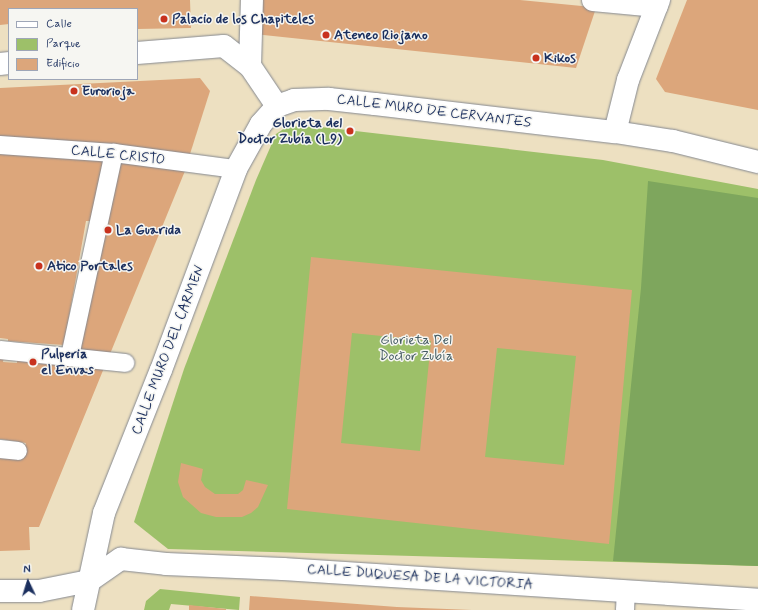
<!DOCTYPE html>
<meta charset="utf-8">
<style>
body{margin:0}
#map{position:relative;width:758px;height:610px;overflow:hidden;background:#ede0c1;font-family:Mynerve,sans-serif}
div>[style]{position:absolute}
.green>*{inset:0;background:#9dc069}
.forest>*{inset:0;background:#7ea65d}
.building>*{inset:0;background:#dca67b}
.roads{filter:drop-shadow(0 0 1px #848890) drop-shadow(0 0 1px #848890)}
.pedestrian>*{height:18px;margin:-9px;padding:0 9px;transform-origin:9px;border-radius:9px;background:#fff}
.minor>*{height:22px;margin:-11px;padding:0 11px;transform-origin:11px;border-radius:11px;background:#fff}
.secondary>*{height:22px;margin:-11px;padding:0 11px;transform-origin:11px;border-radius:11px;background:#fff}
.dots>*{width:11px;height:11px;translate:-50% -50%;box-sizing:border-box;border:2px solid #f6f6f2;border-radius:50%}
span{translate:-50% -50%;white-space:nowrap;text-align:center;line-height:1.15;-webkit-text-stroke:3px #f6f6f2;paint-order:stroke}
.poi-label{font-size:14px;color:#1b2f5e;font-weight:700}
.left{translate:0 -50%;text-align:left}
.right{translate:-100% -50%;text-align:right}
.street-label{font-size:14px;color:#1b2f5e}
.park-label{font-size:14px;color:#425a61}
.legend{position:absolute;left:8px;top:8px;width:130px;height:72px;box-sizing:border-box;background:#f6f6f2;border:1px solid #9ea6b7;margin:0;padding:5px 7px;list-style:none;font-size:12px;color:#1b2f5e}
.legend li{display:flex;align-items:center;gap:8px;height:20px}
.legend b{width:20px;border:1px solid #9ea6b7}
.north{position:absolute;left:8px;top:562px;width:40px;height:40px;-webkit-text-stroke:3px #f6f6f2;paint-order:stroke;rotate:356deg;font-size:11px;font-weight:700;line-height:16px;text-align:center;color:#1b2f5e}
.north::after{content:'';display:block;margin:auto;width:14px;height:18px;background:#1b2f5e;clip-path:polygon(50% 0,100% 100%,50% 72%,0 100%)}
</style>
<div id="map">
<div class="green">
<div style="clip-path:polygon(288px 126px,321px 127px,603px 160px,758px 189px,758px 566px,168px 549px,134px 522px,184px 369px,256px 180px,276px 134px)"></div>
<div style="clip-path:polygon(160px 589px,240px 597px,239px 610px,171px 604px,169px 610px,144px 610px,146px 601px)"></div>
</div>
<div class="forest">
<div style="clip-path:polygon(648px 181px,758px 198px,758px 566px,613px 561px,641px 288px)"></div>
</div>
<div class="building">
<div style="clip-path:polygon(0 0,190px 0,191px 28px,137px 29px,137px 9px,9px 9px,9px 24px,0 25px)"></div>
<div style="clip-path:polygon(256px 0,520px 0,592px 7px,595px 11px,576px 68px,254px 34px)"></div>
<div style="clip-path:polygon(687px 0,758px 0,758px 110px,665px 92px,656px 79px)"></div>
<div style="clip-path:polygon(200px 78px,210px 91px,190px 154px,0 141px,0 88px)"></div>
<div style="clip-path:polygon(0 150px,105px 158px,93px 221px,86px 221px,64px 345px,8px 341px,8px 339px,0 338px)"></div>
<div style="clip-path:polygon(121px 160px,187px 166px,110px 354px,80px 349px)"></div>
<div style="clip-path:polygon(evenodd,311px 257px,632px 290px,609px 544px,287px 509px,311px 257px,352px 333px,431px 341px,420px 451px,341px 443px,352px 333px,311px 257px,497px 348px,576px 356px,564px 465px,485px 457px,497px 348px)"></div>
<div style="clip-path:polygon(0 356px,4px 357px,3px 362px,17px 363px,17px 358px,104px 368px,39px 527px,29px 527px,30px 550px,0 551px,0 456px,22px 459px,26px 443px,0 439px)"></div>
<div style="clip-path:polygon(181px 463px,203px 469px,201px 480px,205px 487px,215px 494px,238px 494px,243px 490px,246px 480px,268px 485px,258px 507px,251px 513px,242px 517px,216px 517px,201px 513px,183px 497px,178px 482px)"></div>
<div style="clip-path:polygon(250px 596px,397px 607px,472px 610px,249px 610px)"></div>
<div style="clip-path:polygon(189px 605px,226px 609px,226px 610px,189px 610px)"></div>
</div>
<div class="roads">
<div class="pedestrian">
<div style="left:0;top:145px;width:114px;rotate:4deg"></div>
<div style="left:114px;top:153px;width:123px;rotate:7.5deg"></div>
<div style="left:0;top:350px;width:126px;rotate:5.9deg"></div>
<div style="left:70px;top:356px;width:208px;rotate:-77.8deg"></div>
<div style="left:0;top:449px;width:18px;rotate:6deg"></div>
<div style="left:625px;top:610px;width:20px;rotate:-87deg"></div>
</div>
<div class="minor">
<div style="left:593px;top:0;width:64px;rotate:5.4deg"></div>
<div style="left:137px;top:53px;width:87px;rotate:-4.6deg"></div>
<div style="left:224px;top:46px;width:33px;rotate:38deg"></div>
<div style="left:250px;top:66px;width:48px;rotate:56deg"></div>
<div style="left:0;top:64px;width:9px;rotate:-6deg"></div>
<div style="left:250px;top:66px;width:66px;rotate:-88.3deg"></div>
<div style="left:0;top:591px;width:39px"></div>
<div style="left:39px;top:591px;width:51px;rotate:-11.3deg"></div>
<div style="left:89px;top:581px;width:39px;rotate:-35deg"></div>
<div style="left:121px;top:559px;width:45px;rotate:6.3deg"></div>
<div style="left:166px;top:564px;width:117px;rotate:2.4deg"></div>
<div style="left:283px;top:569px;width:476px;rotate:3.7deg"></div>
</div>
<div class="secondary">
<div style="left:615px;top:132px;width:54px;rotate:-76deg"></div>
<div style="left:628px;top:80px;width:86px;rotate:-68.8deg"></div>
<div style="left:83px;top:610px;width:99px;rotate:-77.8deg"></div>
<div style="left:104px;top:513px;width:154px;rotate:-68.3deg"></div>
<div style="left:161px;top:370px;width:215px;rotate:-69.5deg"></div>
<div style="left:236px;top:169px;width:51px;rotate:-60.9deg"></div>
<div style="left:261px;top:124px;width:24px;rotate:-48deg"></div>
<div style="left:277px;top:106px;width:18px;rotate:-19deg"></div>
<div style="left:294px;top:100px;width:35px;rotate:-2deg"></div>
<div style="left:329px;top:99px;width:46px;rotate:6.2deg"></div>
<div style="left:375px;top:104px;width:242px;rotate:6.7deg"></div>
<div style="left:615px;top:132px;width:59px;rotate:8.8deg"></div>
<div style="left:673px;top:141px;width:88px;rotate:13.9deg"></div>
</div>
</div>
<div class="dots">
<div style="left:164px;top:19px;background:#c8321e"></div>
<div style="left:326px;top:35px;background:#c8321e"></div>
<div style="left:536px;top:58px;background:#c8321e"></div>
<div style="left:74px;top:91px;background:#c8321e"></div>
<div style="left:350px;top:131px;background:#c8321e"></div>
<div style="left:108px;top:230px;background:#c8321e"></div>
<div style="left:39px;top:266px;background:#c8321e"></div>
<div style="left:33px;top:362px;background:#c8321e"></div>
</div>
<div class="poi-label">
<span class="left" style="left:172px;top:19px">Palacio de los Chapiteles</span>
<span class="left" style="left:334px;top:35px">Ateneo Riojano</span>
<span class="left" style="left:544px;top:58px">Kikos</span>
<span class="left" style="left:82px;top:91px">Eurorioja</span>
<span class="right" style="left:342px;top:131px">Glorieta del<br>Doctor Zubía (L9)</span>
<span class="left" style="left:116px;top:230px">La Guarida</span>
<span class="left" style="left:47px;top:266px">Atico Portales</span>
<span class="left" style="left:41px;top:362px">Pulperia<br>el Envas</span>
</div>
<div class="street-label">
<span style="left:434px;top:111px;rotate:7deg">CALLE MURO DE CERVANTES</span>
<span style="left:118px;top:155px;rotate:6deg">CALLE CRISTO</span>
<span style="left:168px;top:350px;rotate:-69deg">CALLE MURO DEL CARMEN</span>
<span style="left:420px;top:577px;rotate:4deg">CALLE DUQUESA DE LA VICTORIA</span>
</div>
<div class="park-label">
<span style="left:416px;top:348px">Glorieta Del<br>Doctor Zubía</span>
</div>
<ul class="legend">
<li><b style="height:5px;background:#fff"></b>Calle</li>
<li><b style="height:11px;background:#9dc069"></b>Parque</li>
<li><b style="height:11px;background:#dca67b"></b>Edificio</li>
</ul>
<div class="north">N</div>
</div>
